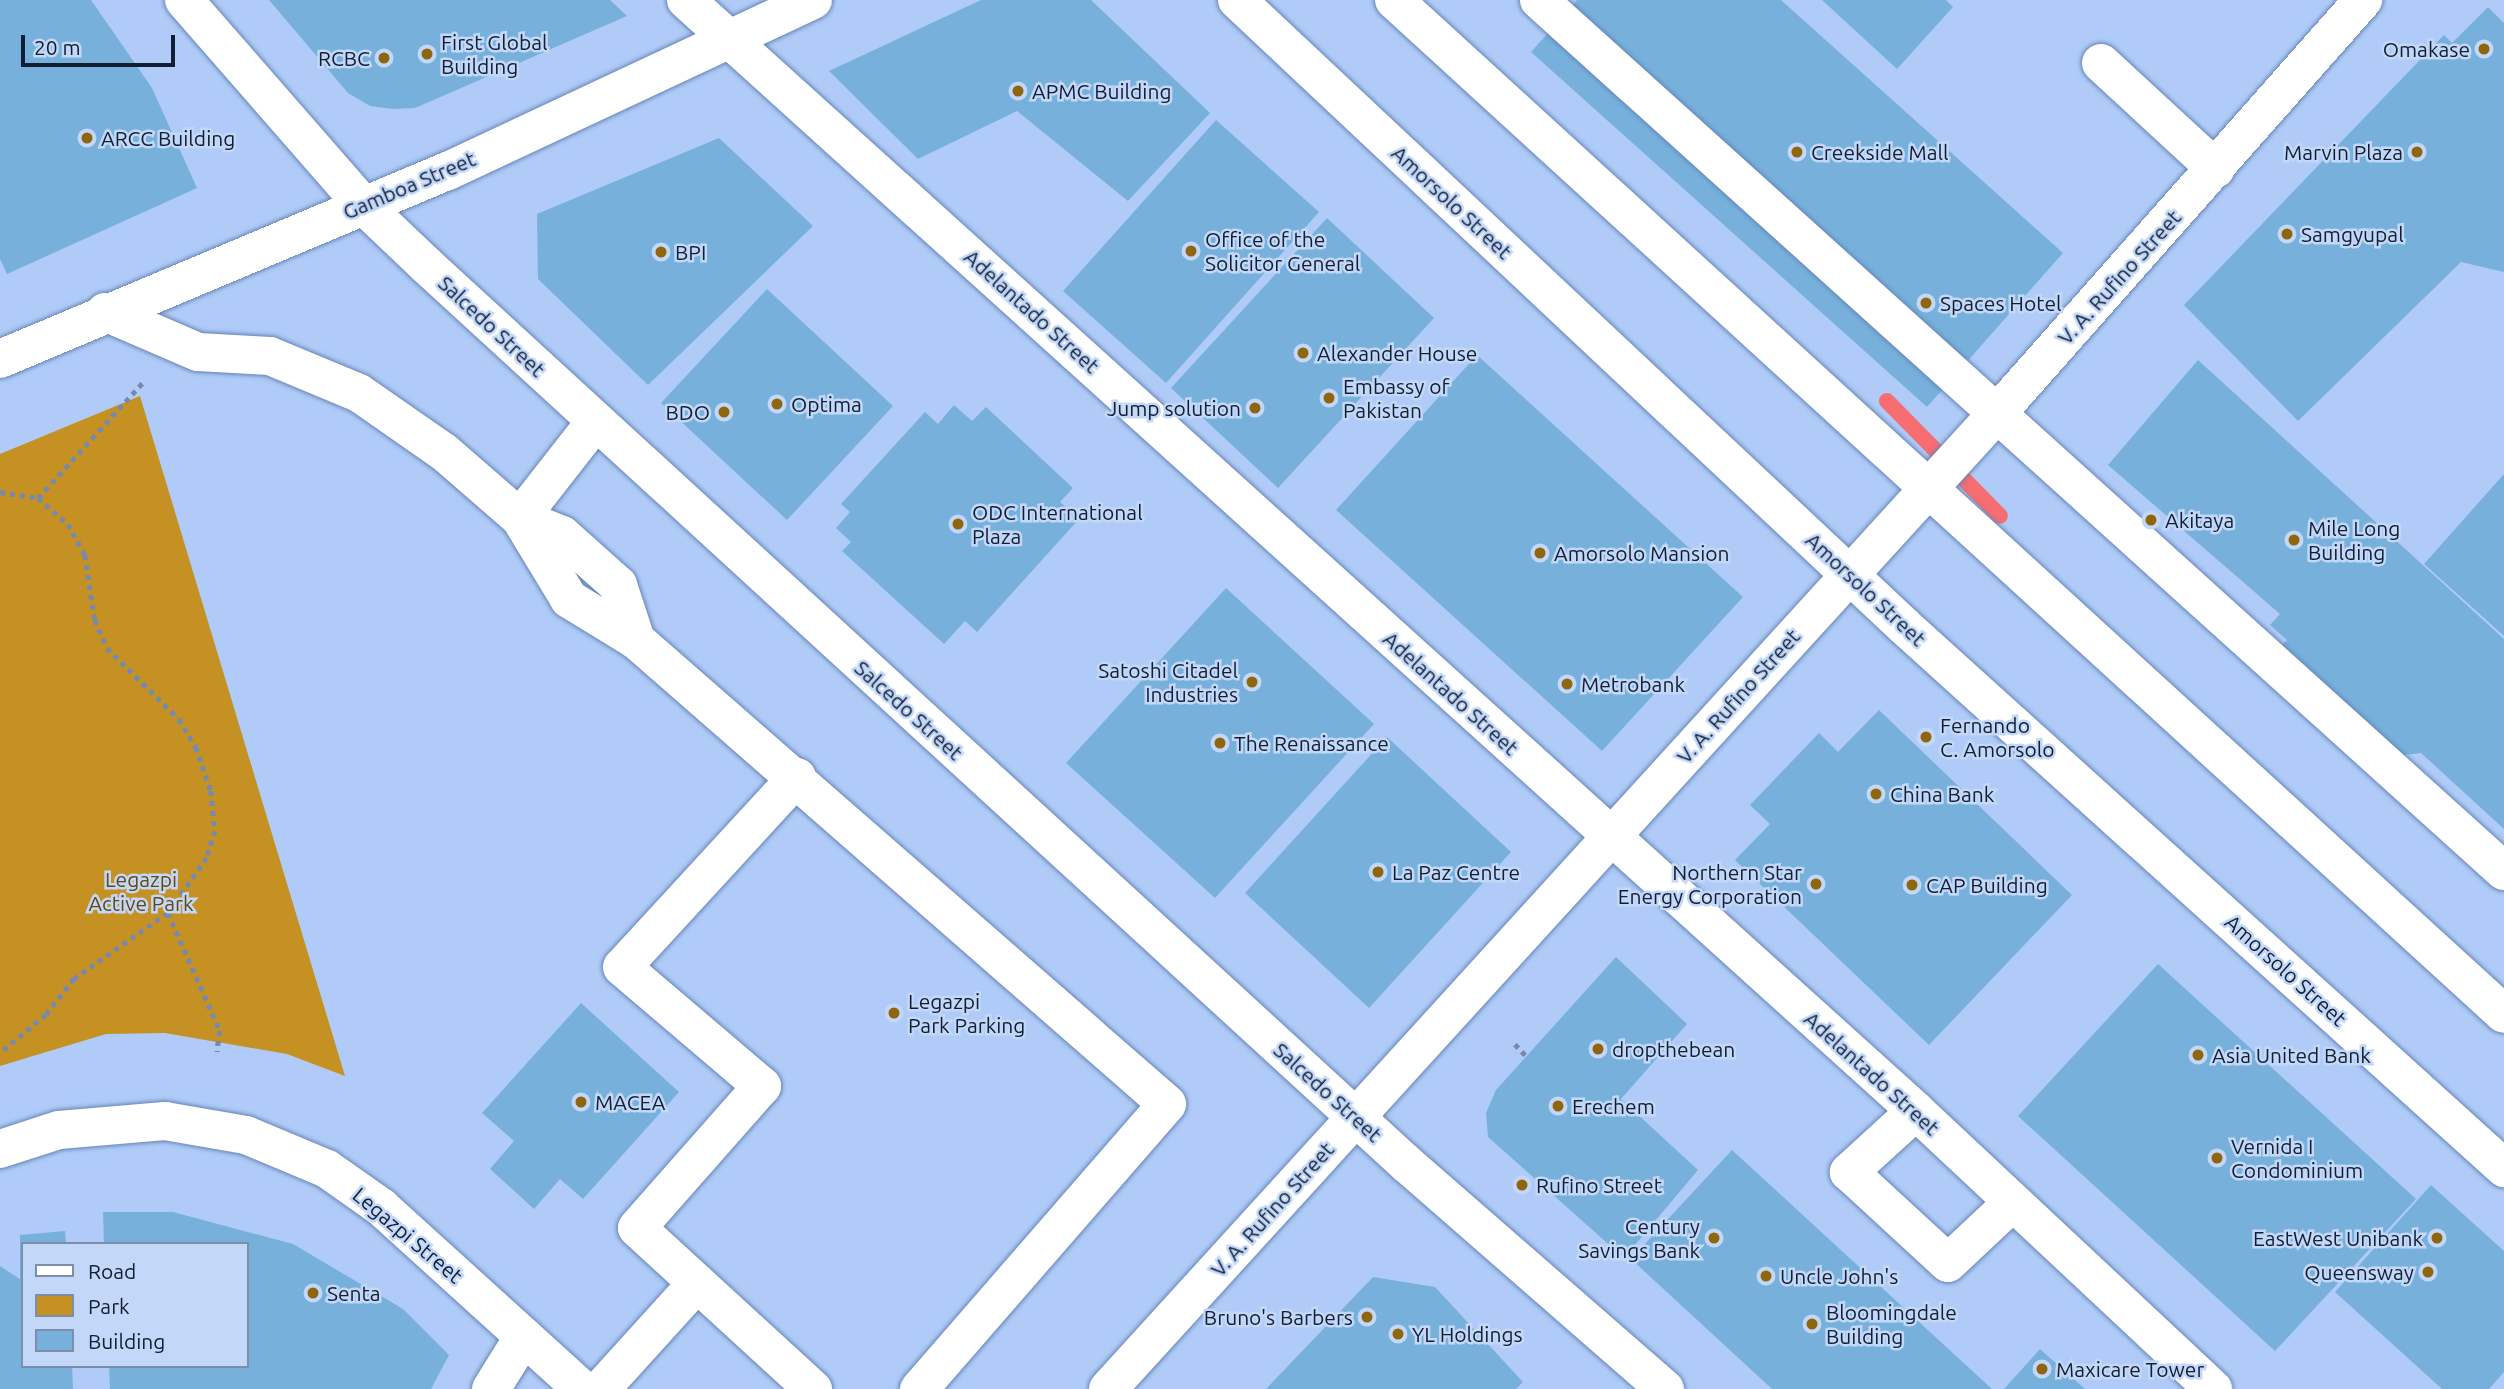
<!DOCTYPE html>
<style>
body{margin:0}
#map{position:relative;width:2504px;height:1389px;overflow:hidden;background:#b0cbf7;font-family:Ubuntu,sans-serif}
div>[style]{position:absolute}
.green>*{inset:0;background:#c69123}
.stream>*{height:16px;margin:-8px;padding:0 8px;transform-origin:8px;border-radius:8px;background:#f66d72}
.building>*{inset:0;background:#77b1db}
.path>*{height:4.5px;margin-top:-2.25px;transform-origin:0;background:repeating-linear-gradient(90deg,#758aad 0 5px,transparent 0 10px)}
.roads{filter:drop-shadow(0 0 2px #6685b8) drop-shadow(0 0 2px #6685b8)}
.minor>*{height:38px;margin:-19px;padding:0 19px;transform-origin:19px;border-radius:19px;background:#fff}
.dots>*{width:19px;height:19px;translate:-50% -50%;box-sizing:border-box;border:4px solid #c3d8f9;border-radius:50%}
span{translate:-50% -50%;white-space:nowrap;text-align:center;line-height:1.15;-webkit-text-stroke:5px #c3d8f9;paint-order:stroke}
.poi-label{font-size:21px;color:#121e32}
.left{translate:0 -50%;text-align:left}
.right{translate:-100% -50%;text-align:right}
.street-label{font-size:21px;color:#121e32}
.park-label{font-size:21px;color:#644810}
.legend{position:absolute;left:21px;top:1242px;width:228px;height:126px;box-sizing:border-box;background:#c3d8f9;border:2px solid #7c8ea9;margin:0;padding:9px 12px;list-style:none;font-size:21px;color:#121e32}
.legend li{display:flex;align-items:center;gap:14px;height:35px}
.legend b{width:35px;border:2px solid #7c8ea9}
.scale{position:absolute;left:21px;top:35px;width:154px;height:32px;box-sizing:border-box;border:4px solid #121e32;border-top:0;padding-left:9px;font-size:21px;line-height:24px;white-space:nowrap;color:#121e32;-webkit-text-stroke:5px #c3d8f9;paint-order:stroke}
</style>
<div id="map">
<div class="green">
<div style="clip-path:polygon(140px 396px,345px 1076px,287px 1054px,165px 1033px,106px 1034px,0 1066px,0 454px)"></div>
</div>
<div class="stream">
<div style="left:1887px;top:401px;width:161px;rotate:45.5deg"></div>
</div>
<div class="building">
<div style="clip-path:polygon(0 0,91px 0,152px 88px,197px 188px,7px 274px,0 259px)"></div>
<div style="clip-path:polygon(269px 0,610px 0,627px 16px,415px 108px,393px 109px,370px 106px,348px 93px)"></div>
<div style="clip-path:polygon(981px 0,1091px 0,1210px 113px,1128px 201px,1017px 111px,918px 159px,829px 71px)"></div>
<div style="clip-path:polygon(1577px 0,1781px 0,2063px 253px,1927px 407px,1531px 52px)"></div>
<div style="clip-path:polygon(1822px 0,1946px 0,1953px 7px,1897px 69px)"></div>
<div style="clip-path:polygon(2488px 7px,2504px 23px,2504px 272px,2461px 262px,2298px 421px,2184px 305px,2444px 35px,2452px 43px)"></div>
<div style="clip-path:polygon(1216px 120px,1319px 212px,1166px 383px,1063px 291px)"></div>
<div style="clip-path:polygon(719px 138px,813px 226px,648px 385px,538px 279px,537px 214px)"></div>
<div style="clip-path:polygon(1327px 218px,1434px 318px,1278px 488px,1171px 388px)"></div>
<div style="clip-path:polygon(767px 289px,893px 406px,787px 520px,661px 403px)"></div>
<div style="clip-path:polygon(1477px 355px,1743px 597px,1602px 751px,1336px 510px)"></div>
<div style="clip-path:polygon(2198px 360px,2504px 639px,2504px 829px,2421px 753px,2388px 757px,2276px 650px,2287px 640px,2270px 625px,2280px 614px,2108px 465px)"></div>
<div style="clip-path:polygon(954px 405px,972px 421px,986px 407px,1073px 488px,1060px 502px,1079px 519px,977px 632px,965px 621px,944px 644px,842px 551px,851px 542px,836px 528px,850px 512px,841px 504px,925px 412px,938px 424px)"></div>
<div style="clip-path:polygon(2504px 474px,2504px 636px,2424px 564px)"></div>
<div style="clip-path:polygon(1226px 588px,1374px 724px,1215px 898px,1066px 763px)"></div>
<div style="clip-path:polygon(1879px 710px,2072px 895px,1929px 1045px,1735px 860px,1770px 824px,1750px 805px,1819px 733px,1838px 752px)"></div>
<div style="clip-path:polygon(1387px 737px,1511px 852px,1369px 1008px,1245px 893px)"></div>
<div style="clip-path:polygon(1616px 957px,1687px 1024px,1621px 1099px,1698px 1170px,1624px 1258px,1488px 1137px,1486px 1113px,1496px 1090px)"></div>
<div style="clip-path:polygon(2158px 964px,2416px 1199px,2275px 1351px,2018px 1116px)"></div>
<div style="clip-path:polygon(581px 1003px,679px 1092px,583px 1199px,560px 1179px,534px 1209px,490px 1169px,514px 1141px,482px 1113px)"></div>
<div style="clip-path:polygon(1732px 1150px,1992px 1389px,1772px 1389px,1631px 1259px)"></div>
<div style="clip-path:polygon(2431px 1185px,2504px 1251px,2504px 1372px,2489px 1389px,2442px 1389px,2335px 1292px)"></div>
<div style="clip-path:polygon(103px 1212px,173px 1212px,293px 1244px,403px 1309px,449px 1355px,431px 1389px,110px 1389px,109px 1366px,247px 1366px,247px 1244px,104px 1244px)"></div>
<div style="clip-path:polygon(65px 1231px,66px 1244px,23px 1244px,23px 1366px,72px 1366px,73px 1389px,0 1389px,0 1266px,20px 1279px,20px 1235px)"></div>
<div style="clip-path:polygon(1373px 1277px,1435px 1287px,1523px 1382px,1516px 1389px,1266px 1389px)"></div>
<div style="clip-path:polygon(2040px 1349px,2085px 1389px,2004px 1389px)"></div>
</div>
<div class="path">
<div style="left:0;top:492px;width:38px;rotate:9deg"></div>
<div style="left:38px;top:498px;width:40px;rotate:41deg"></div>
<div style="left:68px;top:524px;width:35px;rotate:61deg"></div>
<div style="left:85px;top:555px;width:66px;rotate:81.3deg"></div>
<div style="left:95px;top:620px;width:30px;rotate:67deg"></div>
<div style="left:107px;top:648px;width:101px;rotate:44.6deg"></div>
<div style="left:179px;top:719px;width:33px;rotate:59deg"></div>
<div style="left:196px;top:747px;width:46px;rotate:71.2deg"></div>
<div style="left:211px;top:791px;width:40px;rotate:84.3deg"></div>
<div style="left:215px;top:831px;width:28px;rotate:107deg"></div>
<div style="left:207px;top:858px;width:67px;rotate:125.3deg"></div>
<div style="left:168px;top:913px;width:115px;rotate:144.9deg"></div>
<div style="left:74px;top:979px;width:46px;rotate:127.9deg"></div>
<div style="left:46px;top:1015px;width:60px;rotate:140.4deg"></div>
<div style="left:38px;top:498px;width:159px;rotate:-47.8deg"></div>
<div style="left:168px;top:913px;width:129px;rotate:66.2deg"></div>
<div style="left:220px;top:1031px;width:21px;rotate:98deg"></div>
<div style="left:1515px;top:1044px;width:16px;rotate:47deg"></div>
</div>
<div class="roads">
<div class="minor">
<div style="left:184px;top:0;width:271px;rotate:48.9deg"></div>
<div style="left:362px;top:204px;width:87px;rotate:43.6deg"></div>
<div style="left:425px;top:264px;width:1333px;rotate:42.51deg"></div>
<div style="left:1408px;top:1165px;width:341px;rotate:41.1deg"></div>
<div style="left:686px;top:0;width:1657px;rotate:42.09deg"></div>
<div style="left:1916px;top:1111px;width:407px;rotate:43.1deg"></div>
<div style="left:1237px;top:0;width:915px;rotate:43.18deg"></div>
<div style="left:1904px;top:626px;width:809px;rotate:42.09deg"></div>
<div style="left:1394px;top:0;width:1503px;rotate:42.41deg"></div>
<div style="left:1539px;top:0;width:1300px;rotate:42.07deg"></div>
<div style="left:2101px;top:63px;width:156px;rotate:42.7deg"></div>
<div style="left:105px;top:312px;width:101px;rotate:23.3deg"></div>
<div style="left:198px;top:352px;width:72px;rotate:3.2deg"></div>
<div style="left:270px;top:356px;width:96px;rotate:22.6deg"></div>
<div style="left:359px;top:393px;width:103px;rotate:34.8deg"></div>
<div style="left:444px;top:452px;width:101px;rotate:41deg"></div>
<div style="left:520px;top:518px;width:95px;rotate:58.8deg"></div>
<div style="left:569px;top:599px;width:79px;rotate:31.5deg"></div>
<div style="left:636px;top:640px;width:705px;rotate:41.15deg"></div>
<div style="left:1167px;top:1104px;width:378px;rotate:131deg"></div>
<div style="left:0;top:359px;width:486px;rotate:-22.8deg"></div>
<div style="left:448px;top:171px;width:403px;rotate:-25.1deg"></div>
<div style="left:520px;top:518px;width:45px;rotate:22deg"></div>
<div style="left:562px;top:535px;width:75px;rotate:41.8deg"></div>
<div style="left:618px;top:585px;width:58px;rotate:71.9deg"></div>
<div style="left:520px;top:518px;width:122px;rotate:-52deg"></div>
<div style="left:797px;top:777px;width:258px;rotate:132.6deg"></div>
<div style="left:622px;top:967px;width:184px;rotate:40.4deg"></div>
<div style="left:762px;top:1086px;width:189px;rotate:131.4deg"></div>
<div style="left:637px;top:1228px;width:239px;rotate:42.5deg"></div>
<div style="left:1916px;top:1111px;width:91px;rotate:137.7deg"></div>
<div style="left:1849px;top:1172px;width:134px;rotate:42.6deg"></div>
<div style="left:1948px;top:1263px;width:88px;rotate:-43.2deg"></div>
<div style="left:0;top:1149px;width:62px;rotate:-17.9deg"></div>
<div style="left:59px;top:1130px;width:106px;rotate:-4.9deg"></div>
<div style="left:165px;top:1121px;width:82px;rotate:9.8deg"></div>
<div style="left:246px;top:1135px;width:88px;rotate:22.8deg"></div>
<div style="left:327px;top:1169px;width:66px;rotate:35.1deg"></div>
<div style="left:381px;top:1207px;width:271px;rotate:42.2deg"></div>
<div style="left:491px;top:1389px;width:62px;rotate:-58.1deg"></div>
<div style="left:601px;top:1389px;width:143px;rotate:-47.8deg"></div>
<div style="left:1108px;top:1389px;width:1324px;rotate:-47.66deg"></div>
<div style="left:2000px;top:410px;width:548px;rotate:-48.48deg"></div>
</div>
</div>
<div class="dots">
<div style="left:2484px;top:49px;background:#8f660c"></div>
<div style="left:427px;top:54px;background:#8f660c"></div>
<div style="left:384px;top:58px;background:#8f660c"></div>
<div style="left:1018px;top:91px;background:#8f660c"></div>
<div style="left:87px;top:138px;background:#8f660c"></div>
<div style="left:1797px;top:152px;background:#8f660c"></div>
<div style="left:2417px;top:152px;background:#8f660c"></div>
<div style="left:2287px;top:234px;background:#8f660c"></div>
<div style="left:1191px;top:251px;background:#8f660c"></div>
<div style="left:661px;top:252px;background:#8f660c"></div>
<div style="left:1926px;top:303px;background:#8f660c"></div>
<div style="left:1303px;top:353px;background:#8f660c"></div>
<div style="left:1329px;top:398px;background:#8f660c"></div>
<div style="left:777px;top:404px;background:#8f660c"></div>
<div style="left:1255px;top:408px;background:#8f660c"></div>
<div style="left:724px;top:412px;background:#8f660c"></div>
<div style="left:2151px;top:520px;background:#8f660c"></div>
<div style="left:958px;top:524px;background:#8f660c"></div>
<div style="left:2294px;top:540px;background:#8f660c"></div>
<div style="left:1540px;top:553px;background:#8f660c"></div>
<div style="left:1252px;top:682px;background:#8f660c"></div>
<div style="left:1567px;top:684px;background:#8f660c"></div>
<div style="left:1926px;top:737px;background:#8f660c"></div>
<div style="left:1220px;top:743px;background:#8f660c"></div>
<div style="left:1876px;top:794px;background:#8f660c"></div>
<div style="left:1378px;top:872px;background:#8f660c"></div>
<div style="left:1816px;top:884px;background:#8f660c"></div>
<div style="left:1912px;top:885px;background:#8f660c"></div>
<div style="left:894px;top:1013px;background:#8f660c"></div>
<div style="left:1598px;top:1049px;background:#8f660c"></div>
<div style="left:2198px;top:1055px;background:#8f660c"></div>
<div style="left:581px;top:1102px;background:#8f660c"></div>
<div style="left:1558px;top:1106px;background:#8f660c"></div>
<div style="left:2217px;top:1158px;background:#8f660c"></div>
<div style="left:1522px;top:1185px;background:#8f660c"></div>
<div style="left:1714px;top:1238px;background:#8f660c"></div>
<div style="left:2437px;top:1238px;background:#8f660c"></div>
<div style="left:2428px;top:1272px;background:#8f660c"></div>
<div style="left:1766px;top:1276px;background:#8f660c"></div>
<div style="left:313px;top:1293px;background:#8f660c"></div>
<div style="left:1367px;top:1317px;background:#8f660c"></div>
<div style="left:1812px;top:1324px;background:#8f660c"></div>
<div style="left:1398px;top:1334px;background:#8f660c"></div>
<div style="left:2042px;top:1369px;background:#8f660c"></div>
</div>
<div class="poi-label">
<span class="left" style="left:441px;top:54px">First Global<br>Building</span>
<span class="right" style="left:2470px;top:49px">Omakase</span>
<span class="right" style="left:370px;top:58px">RCBC</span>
<span class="left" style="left:1032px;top:91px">APMC Building</span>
<span class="left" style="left:101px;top:138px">ARCC Building</span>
<span class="left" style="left:1811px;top:152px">Creekside Mall</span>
<span class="right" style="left:2403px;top:152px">Marvin Plaza</span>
<span class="left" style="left:2301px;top:234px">Samgyupal</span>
<span class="left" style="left:1205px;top:251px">Office of the<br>Solicitor General</span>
<span class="left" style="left:675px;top:252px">BPI</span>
<span class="left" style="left:1940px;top:303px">Spaces Hotel</span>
<span class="left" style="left:1317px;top:353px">Alexander House</span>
<span class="left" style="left:1343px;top:398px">Embassy of<br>Pakistan</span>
<span class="left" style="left:791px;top:404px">Optima</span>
<span class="right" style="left:1241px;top:408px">Jump solution</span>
<span class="right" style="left:710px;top:412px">BDO</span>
<span class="left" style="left:972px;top:524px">ODC International<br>Plaza</span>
<span class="left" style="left:2165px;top:520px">Akitaya</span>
<span class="left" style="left:2308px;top:540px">Mile Long<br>Building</span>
<span class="left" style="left:1554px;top:553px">Amorsolo Mansion</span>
<span class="right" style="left:1238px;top:682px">Satoshi Citadel<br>Industries</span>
<span class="left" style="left:1581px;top:684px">Metrobank</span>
<span class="left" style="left:1940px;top:737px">Fernando<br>C. Amorsolo</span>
<span class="left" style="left:1234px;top:743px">The Renaissance</span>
<span class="left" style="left:1890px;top:794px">China Bank</span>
<span class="left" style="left:1392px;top:872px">La Paz Centre</span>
<span class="right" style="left:1802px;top:884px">Northern Star<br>Energy Corporation</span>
<span class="left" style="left:1926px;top:885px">CAP Building</span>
<span class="left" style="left:908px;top:1013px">Legazpi<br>Park Parking</span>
<span class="left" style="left:1612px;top:1049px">dropthebean</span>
<span class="left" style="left:2212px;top:1055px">Asia United Bank</span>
<span class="left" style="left:595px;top:1102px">MACEA</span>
<span class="left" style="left:1572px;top:1106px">Erechem</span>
<span class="left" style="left:2231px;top:1158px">Vernida I<br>Condominium</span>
<span class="left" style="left:1536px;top:1185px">Rufino Street</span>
<span class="right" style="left:1700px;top:1238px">Century<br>Savings Bank</span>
<span class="right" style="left:2423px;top:1238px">EastWest Unibank</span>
<span class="right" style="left:2414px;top:1272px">Queensway</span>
<span class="left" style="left:1780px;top:1276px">Uncle John's</span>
<span class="left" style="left:327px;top:1293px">Senta</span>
<span class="left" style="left:1826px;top:1324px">Bloomingdale<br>Building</span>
<span class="right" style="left:1353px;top:1317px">Bruno's Barbers</span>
<span class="left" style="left:1412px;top:1334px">YL Holdings</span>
<span class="left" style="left:2056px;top:1369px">Maxicare Tower</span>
</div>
<div class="street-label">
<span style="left:409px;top:185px;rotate:-23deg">Gamboa Street</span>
<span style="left:1452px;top:202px;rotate:43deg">Amorsolo Street</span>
<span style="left:2119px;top:277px;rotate:-48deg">V. A. Rufino Street</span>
<span style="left:1032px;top:311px;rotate:42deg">Adelantado Street</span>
<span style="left:492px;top:326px;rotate:43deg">Salcedo Street</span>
<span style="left:1866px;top:589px;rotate:43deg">Amorsolo Street</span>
<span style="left:1451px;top:693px;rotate:42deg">Adelantado Street</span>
<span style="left:1738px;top:696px;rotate:-48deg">V. A. Rufino Street</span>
<span style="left:909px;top:710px;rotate:42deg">Salcedo Street</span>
<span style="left:2286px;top:970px;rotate:42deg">Amorsolo Street</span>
<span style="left:1872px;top:1073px;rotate:42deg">Adelantado Street</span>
<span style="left:1328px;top:1092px;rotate:42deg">Salcedo Street</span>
<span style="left:1272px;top:1209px;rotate:-48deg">V. A. Rufino Street</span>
<span style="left:408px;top:1235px;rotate:40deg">Legazpi Street</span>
</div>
<div class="park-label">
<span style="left:141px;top:891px">Legazpi<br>Active Park</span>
</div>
<ul class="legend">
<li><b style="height:9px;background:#fff"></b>Road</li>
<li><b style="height:19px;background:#c69123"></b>Park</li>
<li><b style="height:19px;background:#77b1db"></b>Building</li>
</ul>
<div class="scale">20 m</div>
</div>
